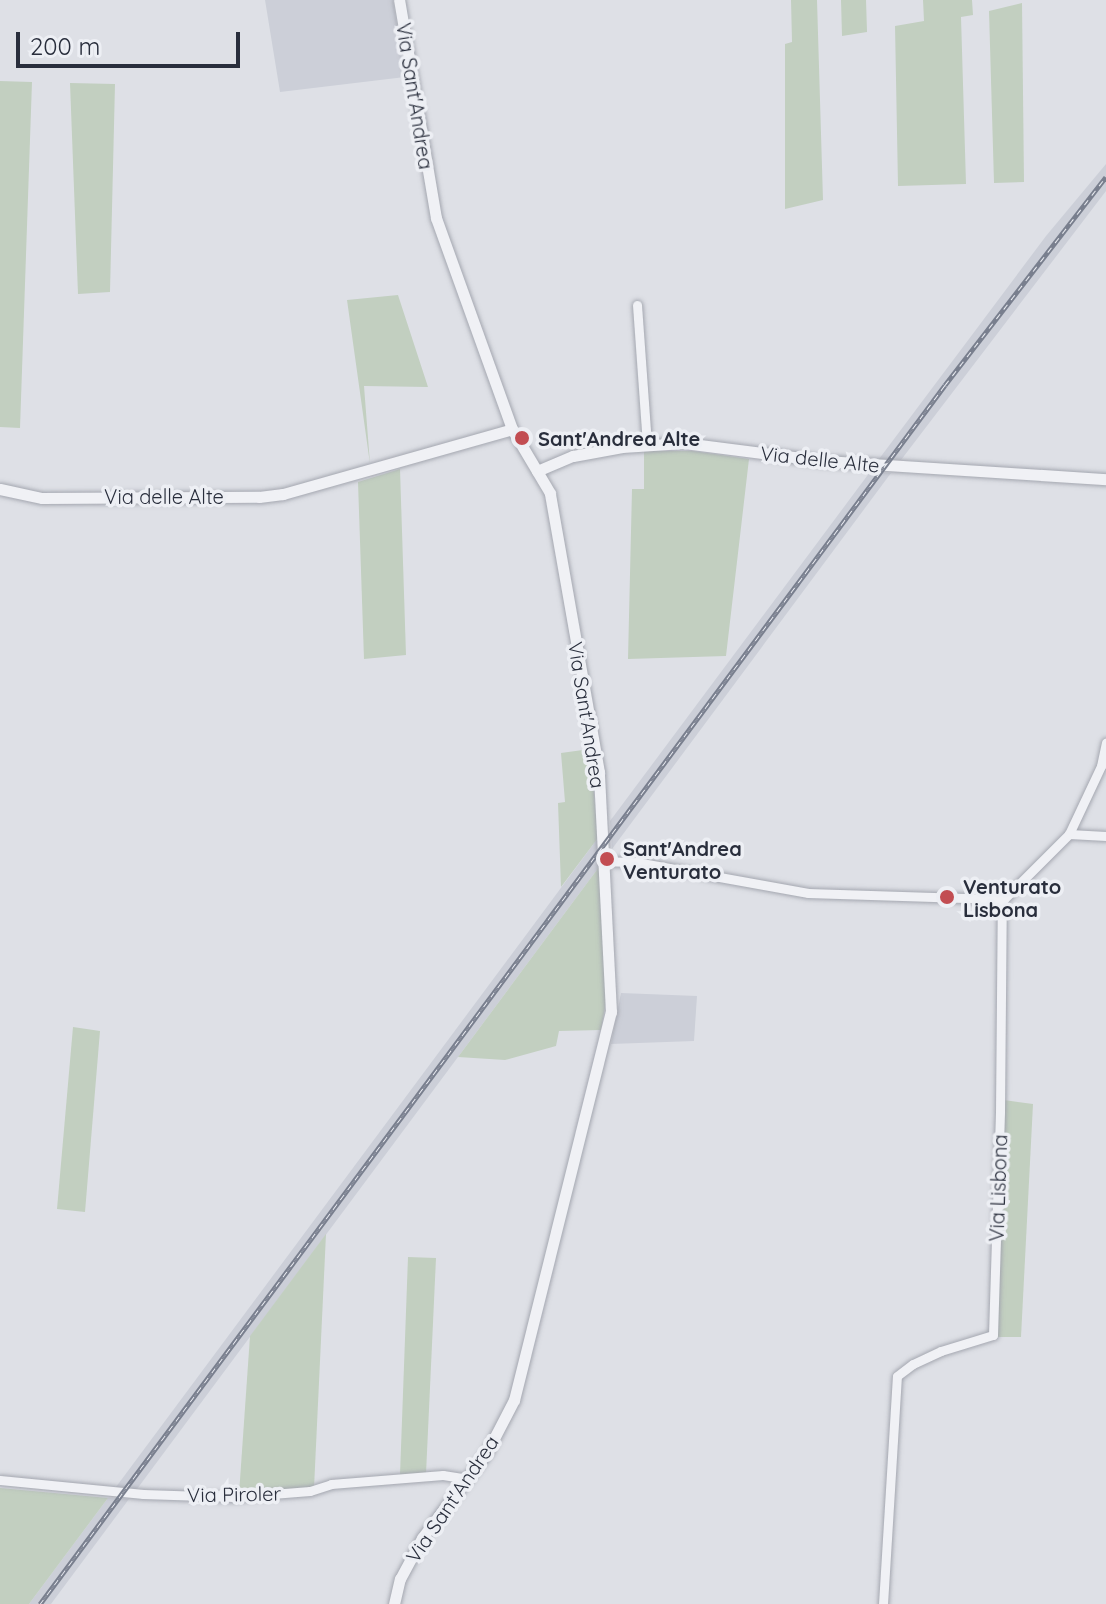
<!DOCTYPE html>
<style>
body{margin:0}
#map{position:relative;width:1106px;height:1604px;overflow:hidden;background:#dee0e6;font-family:Quicksand,sans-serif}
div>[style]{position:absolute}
.built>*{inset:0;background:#cccfd8}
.green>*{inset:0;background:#c2cfc0}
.roads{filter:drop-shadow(0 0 2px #a4a7b0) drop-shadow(0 0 2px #a4a7b0)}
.minor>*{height:9px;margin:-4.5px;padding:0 4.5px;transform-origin:4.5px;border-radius:4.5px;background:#f0f1f5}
.tertiary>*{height:11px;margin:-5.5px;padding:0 5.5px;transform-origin:5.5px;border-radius:5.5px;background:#f0f1f5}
.rail>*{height:5px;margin-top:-2.5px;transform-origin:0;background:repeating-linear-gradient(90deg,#edeff4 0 6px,#797f8e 0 12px);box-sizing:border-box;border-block:2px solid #797f8e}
.dots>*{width:22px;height:22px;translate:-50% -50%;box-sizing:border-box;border:4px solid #edeff4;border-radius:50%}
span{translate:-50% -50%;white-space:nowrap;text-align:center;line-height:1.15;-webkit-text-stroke:7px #edeff4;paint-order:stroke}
.street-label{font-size:20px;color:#292e3c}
.poi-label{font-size:20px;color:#292e3c;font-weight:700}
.left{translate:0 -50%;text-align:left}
.scale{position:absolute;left:16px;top:32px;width:224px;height:36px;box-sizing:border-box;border:4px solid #292e3c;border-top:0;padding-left:10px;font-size:24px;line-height:28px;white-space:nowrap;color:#292e3c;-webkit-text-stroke:6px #edeff4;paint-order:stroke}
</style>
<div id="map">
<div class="built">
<div style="clip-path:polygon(265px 0,393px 0,405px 77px,280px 92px)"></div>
<div style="clip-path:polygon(1106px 164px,1106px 191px,901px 460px,879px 459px,1046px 236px)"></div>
<div style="clip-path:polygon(870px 472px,891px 473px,612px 849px,610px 821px)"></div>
<div style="clip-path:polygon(598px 838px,599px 867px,458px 1057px,137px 1489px,116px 1487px)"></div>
<div style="clip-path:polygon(621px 993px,697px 996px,694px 1041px,611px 1044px)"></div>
<div style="clip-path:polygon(108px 1498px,129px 1499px,51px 1604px,29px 1604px)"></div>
</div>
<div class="green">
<div style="clip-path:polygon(791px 0,817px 0,823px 200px,785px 209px,785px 44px,792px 42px)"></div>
<div style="clip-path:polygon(841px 0,866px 0,867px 32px,842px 36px)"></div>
<div style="clip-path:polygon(923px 0,972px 0,973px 15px,961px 17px,966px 184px,898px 186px,895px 26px,924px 21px)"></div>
<div style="clip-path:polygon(1022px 3px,1024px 182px,994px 183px,989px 11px)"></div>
<div style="clip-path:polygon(0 81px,32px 82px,20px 428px,0 427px)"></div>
<div style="clip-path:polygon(70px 83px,115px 84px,110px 292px,78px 294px)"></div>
<div style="clip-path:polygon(398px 295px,428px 387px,364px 386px,370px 464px,347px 300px)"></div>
<div style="clip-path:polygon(644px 451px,693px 451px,749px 459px,726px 656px,628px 659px,632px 489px,644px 489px)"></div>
<div style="clip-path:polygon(400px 469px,406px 655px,364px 659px,358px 482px)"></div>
<div style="clip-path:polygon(590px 749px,598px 838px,561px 887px,558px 803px,565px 802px,561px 753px)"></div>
<div style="clip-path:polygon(599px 867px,608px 991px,601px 1030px,559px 1031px,556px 1046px,505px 1060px,458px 1057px)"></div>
<div style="clip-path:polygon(73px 1027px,100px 1031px,85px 1212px,57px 1209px)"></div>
<div style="clip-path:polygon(1004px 1100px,1033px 1104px,1021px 1337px,994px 1337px)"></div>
<div style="clip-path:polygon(326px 1234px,314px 1488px,239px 1494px,250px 1336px)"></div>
<div style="clip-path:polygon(408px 1257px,436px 1258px,426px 1474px,400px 1475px)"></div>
<div style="clip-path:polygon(0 1488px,108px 1498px,29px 1604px,0 1604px)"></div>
</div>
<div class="roads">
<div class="minor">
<div style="left:637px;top:305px;width:139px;rotate:85.9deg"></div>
<div style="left:1069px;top:834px;width:37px;rotate:3deg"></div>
<div style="left:602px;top:861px;width:34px;rotate:2deg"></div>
<div style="left:636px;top:862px;width:175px;rotate:10.2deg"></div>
<div style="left:808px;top:893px;width:196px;rotate:1.8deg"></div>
<div style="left:1004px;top:899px;width:92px;rotate:-45deg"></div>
<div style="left:1069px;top:834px;width:75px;rotate:-64.8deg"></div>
<div style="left:1101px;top:766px;width:24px;rotate:-78deg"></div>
<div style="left:0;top:1480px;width:144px;rotate:5.6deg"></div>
<div style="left:143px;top:1494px;width:91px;rotate:1.9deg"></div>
<div style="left:234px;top:1497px;width:76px;rotate:-4.5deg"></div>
<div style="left:310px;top:1491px;width:22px;rotate:-18deg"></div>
<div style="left:331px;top:1484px;width:112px;rotate:-4.6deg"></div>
<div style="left:443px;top:1475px;width:24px;rotate:9deg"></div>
<div style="left:883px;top:1604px;width:228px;rotate:-86.5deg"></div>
<div style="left:897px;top:1376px;width:20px;rotate:-37deg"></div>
<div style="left:913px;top:1364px;width:31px;rotate:-25deg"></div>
<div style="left:941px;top:1351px;width:54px;rotate:-17.1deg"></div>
<div style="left:993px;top:1335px;width:223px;rotate:-88.2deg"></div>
<div style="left:1000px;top:1112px;width:212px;rotate:-89.5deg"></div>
</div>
<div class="tertiary">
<div style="left:537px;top:471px;width:39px;rotate:-23deg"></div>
<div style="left:573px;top:456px;width:50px;rotate:-10.4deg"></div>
<div style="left:622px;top:447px;width:62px;rotate:-3.7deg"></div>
<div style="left:684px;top:443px;width:142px;rotate:7.3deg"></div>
<div style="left:825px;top:461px;width:282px;rotate:3.7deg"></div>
<div style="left:0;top:489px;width:43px;rotate:12.1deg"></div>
<div style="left:42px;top:498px;width:217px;rotate:-0.3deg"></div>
<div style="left:259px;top:497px;width:24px;rotate:-7deg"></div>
<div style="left:283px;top:494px;width:238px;rotate:-15.8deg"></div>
<div style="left:394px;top:1604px;width:26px;rotate:-77deg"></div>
<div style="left:400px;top:1579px;width:47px;rotate:-61.8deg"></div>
<div style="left:422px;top:1538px;width:108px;rotate:-52.9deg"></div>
<div style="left:487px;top:1452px;width:59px;rotate:-62.6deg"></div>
<div style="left:514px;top:1400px;width:400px;rotate:-76deg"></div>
<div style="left:611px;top:1012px;width:240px;rotate:-92.9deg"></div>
<div style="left:599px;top:772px;width:283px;rotate:-100deg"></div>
<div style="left:550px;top:493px;width:74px;rotate:-120.7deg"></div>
<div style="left:512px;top:429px;width:224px;rotate:-109.8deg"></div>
<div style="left:436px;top:218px;width:221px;rotate:-99.6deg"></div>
</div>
</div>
<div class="rail">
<div style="left:40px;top:1604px;width:1518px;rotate:-53.41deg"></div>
<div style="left:945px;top:385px;width:263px;rotate:-52.3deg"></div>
</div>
<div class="dots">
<div style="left:522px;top:438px;background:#c24d52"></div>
<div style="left:607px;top:859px;background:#c24d52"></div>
<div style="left:947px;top:897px;background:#c24d52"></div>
</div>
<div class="street-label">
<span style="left:415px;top:96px;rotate:81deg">Via Sant'Andrea</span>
<span style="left:820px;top:459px;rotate:6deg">Via delle Alte</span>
<span style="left:164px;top:496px">Via delle Alte</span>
<span style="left:587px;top:715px;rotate:81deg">Via Sant'Andrea</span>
<span style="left:998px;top:1188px;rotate:-88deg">Via Lisbona</span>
<span style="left:234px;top:1494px;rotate:-1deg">Via Piroler</span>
<span style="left:452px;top:1499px;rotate:-56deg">Via Sant'Andrea</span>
</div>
<div class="poi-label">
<span class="left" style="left:538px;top:438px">Sant'Andrea Alte</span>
<span class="left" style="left:623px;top:860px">Sant'Andrea<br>Venturato</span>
<span class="left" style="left:963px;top:898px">Venturato<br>Lisbona</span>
</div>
<div class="scale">200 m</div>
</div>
